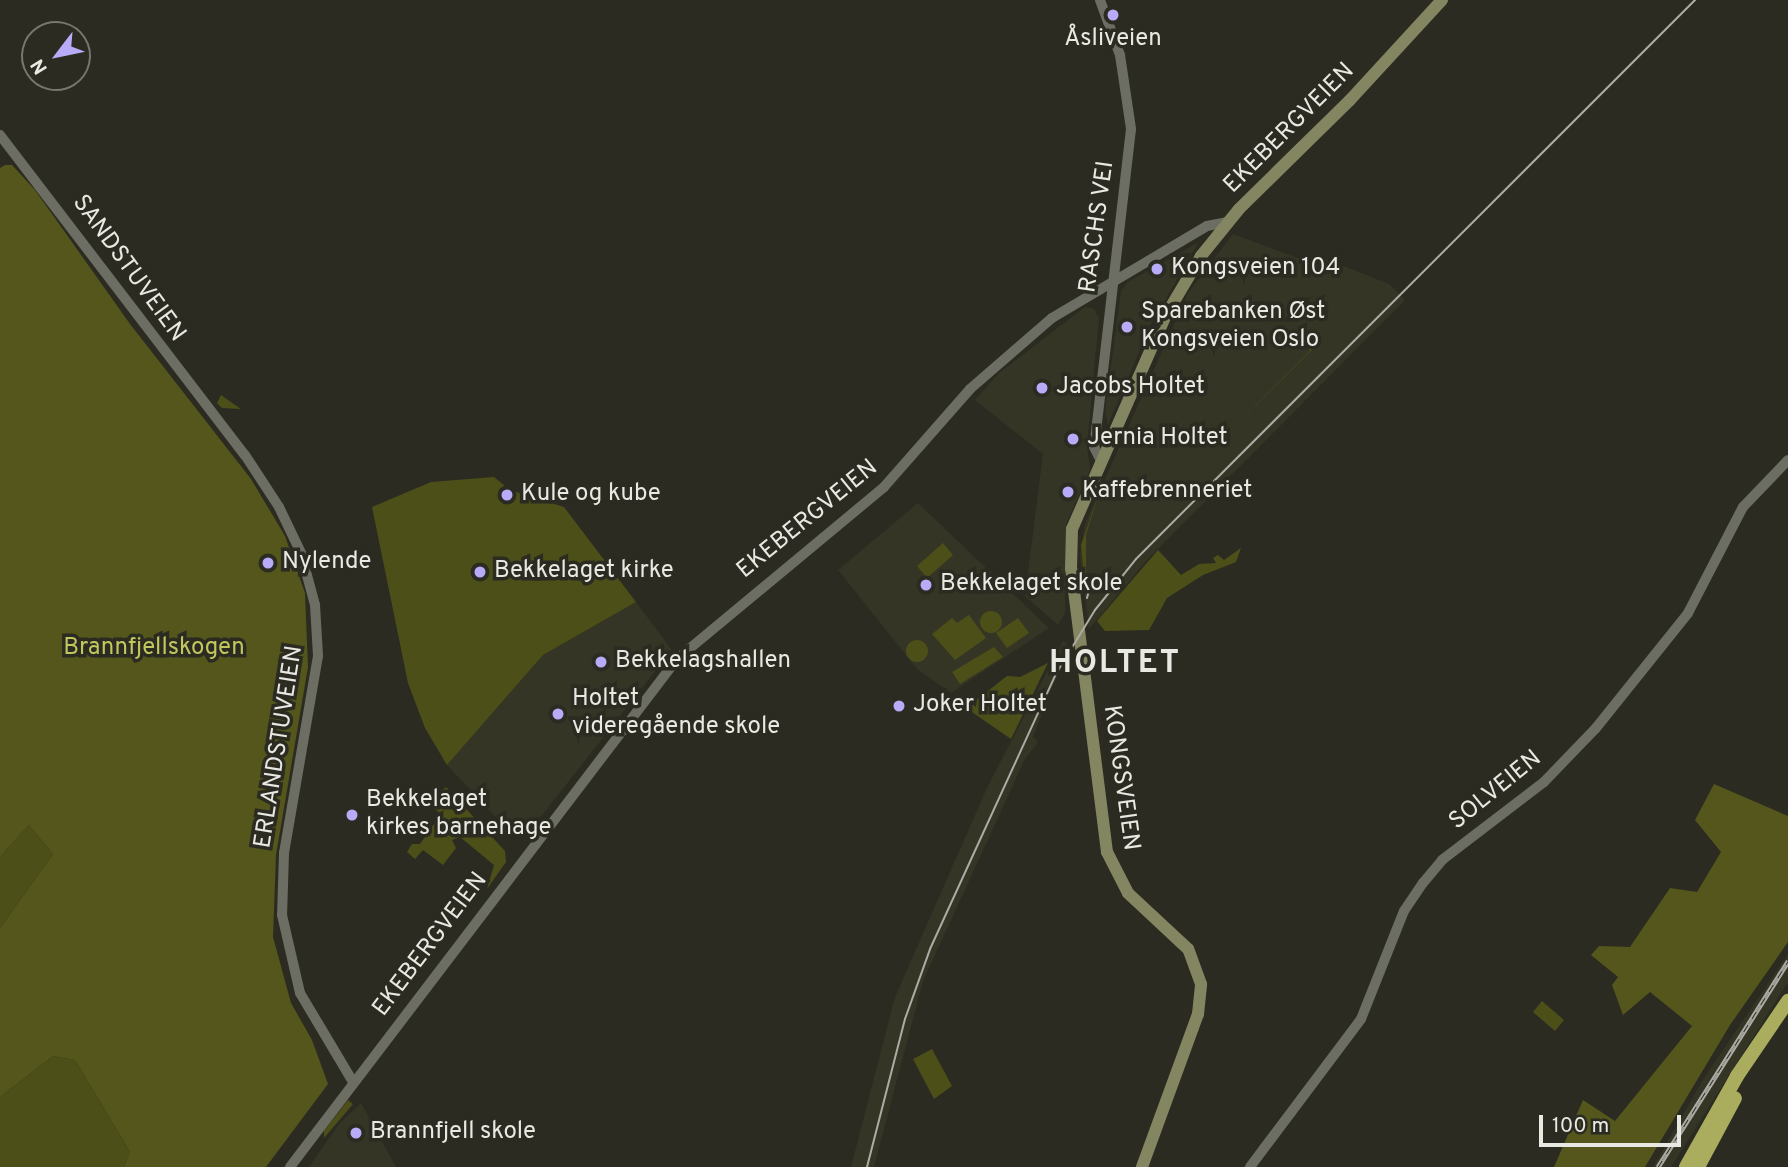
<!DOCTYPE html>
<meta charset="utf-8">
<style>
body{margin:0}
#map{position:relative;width:1788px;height:1167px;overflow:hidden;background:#2b2b22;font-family:Overpass,sans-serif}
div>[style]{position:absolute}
.built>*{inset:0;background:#343525}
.green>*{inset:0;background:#4d4f19}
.round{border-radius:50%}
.forest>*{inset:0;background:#54561c}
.tertiary>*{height:10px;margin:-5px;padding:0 5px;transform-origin:5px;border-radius:5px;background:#6d6e63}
.secondary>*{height:12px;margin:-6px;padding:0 6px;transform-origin:6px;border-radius:6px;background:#848661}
.trunk>*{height:14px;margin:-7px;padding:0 7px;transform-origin:7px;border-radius:7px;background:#aaad5e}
.tram>*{height:2px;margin:-1px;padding:0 1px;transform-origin:1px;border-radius:1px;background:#acaca5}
.rail>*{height:5px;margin-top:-2.5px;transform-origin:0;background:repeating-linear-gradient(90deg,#2b2b22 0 8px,#acaca5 0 16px);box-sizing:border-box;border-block:2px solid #acaca5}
.dots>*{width:19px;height:19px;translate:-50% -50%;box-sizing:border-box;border:4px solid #2b2b22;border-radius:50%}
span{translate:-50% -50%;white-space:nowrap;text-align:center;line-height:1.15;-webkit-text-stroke:7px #2b2b22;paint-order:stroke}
.poi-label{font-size:24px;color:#e9e9e3}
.left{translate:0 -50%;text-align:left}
.street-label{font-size:24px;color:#e9e9e3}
.park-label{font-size:24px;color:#c1c65d}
.district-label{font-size:32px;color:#e9e9e3;font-weight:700;letter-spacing:2px}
.north{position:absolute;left:21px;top:21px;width:70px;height:70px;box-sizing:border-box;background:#2b2b22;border:2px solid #77776f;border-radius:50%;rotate:238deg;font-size:19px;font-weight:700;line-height:28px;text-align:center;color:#e9e9e3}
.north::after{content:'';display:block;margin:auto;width:24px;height:32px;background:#b8abf7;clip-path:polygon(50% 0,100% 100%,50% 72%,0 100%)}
.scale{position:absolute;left:1539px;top:1115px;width:142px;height:32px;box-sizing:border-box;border:4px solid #e9e9e3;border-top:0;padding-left:9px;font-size:21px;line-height:24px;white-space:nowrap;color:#e9e9e3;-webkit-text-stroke:5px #2b2b22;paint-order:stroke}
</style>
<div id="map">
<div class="built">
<div style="clip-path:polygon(1233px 234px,1319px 266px,1326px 259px,1389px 284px,1405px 300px,1147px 560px,1089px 629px,1080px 556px,1085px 524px,1188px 293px)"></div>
<div style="clip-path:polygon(1199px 242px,1151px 324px,1108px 425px,1105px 411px,1121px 291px,1128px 282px)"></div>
<div style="clip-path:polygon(1085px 307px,1094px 309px,1099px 318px,1087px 446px,1090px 470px,1066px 524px,1065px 613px,1058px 625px,1025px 596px,1043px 454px,975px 400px,999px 373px)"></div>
<div style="clip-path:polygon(918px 503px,1049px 628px,951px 693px,917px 669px,838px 570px)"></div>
<div style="clip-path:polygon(636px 602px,672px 650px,536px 823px,521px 834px,506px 828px,447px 765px,543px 655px)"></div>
<div style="clip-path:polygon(1063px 641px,1069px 646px,1071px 661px,1065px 662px,1051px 689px,1033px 737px,1038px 742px,1025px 759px,923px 981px,874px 1167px,851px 1167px,895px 997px,987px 788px)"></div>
<div style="clip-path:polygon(1788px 954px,1788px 982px,1671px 1167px,1653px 1167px,1704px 1078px)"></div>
<div style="clip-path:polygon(361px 1103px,396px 1167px,309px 1167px,339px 1124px)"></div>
</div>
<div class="green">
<div style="clip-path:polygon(1320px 340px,1321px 341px,1214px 447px,1310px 351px,1307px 343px,1312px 348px)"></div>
<div style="clip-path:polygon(221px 395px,228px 400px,241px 409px,222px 408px,217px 403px)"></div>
<div style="clip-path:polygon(494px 477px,510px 490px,564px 507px,636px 602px,543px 655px,447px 765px,425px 728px,408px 683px,372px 507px,431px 482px)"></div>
<div style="clip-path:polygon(1098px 496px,1086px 535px,1086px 595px,1081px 545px)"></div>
<div style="clip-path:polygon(943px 543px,953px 555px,927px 578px,917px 566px)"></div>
<div style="clip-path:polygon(1241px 548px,1236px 562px,1203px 575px,1167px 598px,1149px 630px,1105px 631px,1097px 621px,1158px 550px,1181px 575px,1199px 564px,1216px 563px,1213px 558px,1218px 555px,1224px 560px)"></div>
<div class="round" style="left:980px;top:611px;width:22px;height:22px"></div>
<div style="clip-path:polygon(969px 615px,986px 638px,955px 660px,932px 634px,952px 618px,957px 623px)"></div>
<div style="clip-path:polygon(1018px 618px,1029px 633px,1007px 648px,996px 633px)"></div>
<div class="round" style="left:906px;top:640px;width:22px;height:22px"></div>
<div style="clip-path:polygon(994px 647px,1003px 657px,960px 684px,952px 672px)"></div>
<div style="clip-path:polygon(1048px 663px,1011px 739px,966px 708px,1007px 676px,1020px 677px)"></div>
<div style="clip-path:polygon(446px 787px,505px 851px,506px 862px,487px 889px,494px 865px,460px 837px,452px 840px,456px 848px,443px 865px,423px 850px,415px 859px,407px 852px,412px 844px,420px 844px,441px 814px,426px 802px,437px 803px,438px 794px)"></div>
<div style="clip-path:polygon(29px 825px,53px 854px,0 928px,0 857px)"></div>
<div style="clip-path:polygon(1542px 1001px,1564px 1020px,1555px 1031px,1533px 1012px)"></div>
<div style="clip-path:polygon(932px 1049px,952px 1086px,934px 1099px,913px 1059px)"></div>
<div style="clip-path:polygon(53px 1056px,75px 1060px,130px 1152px,124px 1167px,0 1167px,0 1097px)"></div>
<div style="clip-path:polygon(348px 1100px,353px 1104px,324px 1138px,324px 1131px)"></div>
</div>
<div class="forest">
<div style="clip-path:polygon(5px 165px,12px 165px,35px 190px,130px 324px,251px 479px,285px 536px,305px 593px,308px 667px,276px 855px,273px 937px,291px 1003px,312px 1040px,328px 1084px,266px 1167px,124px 1167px,130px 1152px,75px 1060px,53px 1056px,0 1097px,0 928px,53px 854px,29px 825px,0 857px,0 168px)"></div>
<div style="clip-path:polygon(1714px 784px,1788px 816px,1788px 942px,1730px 1025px,1645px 1167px,1554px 1167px,1583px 1100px,1615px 1121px,1692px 1026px,1650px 992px,1623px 1015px,1612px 985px,1618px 977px,1591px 955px,1599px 946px,1630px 947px,1670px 888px,1697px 892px,1721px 852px,1695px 820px)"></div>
</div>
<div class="tertiary">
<div style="left:1100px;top:0;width:59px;rotate:70deg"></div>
<div style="left:1120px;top:55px;width:75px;rotate:81.5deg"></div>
<div style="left:1131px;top:129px;width:320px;rotate:96.6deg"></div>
<div style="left:1094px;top:447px;width:16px;rotate:63deg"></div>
<div style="left:0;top:135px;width:403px;rotate:52.6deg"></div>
<div style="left:245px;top:455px;width:62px;rotate:56.8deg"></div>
<div style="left:279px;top:507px;width:51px;rotate:64.4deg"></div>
<div style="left:301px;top:553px;width:54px;rotate:74.9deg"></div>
<div style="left:315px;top:605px;width:51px;rotate:86.6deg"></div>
<div style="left:318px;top:656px;width:200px;rotate:99.8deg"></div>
<div style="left:284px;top:853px;width:62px;rotate:91.8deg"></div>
<div style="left:282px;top:915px;width:80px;rotate:77deg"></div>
<div style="left:300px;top:993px;width:104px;rotate:59.2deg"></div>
<div style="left:290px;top:1167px;width:639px;rotate:-52.7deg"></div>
<div style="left:677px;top:659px;width:269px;rotate:-39.7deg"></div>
<div style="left:884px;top:487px;width:130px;rotate:-48.7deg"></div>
<div style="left:970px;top:389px;width:108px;rotate:-40.9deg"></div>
<div style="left:1052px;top:318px;width:180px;rotate:-30.7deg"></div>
<div style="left:1207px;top:226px;width:20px;rotate:-11deg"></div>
<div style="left:1250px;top:1167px;width:185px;rotate:-53.1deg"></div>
<div style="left:1361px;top:1019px;width:116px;rotate:-68.3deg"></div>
<div style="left:1404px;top:911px;width:34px;rotate:-56deg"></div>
<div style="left:1423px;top:883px;width:30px;rotate:-50deg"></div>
<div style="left:1442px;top:860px;width:128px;rotate:-37.4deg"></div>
<div style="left:1544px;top:782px;width:75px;rotate:-46.1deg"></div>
<div style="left:1596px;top:728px;width:147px;rotate:-51.3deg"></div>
<div style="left:1688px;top:613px;width:119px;rotate:-62.6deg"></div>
<div style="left:1743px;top:507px;width:65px;rotate:-46.2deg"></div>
</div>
<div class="secondary">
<div style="left:1142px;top:1167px;width:163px;rotate:-69.9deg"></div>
<div style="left:1198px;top:1014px;width:30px;rotate:-84deg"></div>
<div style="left:1201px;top:984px;width:37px;rotate:-110deg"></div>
<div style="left:1188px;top:949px;width:82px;rotate:-137deg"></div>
<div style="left:1128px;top:893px;width:46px;rotate:-117.1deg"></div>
<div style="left:1107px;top:852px;width:285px;rotate:-97.2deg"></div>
<div style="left:1071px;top:569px;width:40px;rotate:-88.6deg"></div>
<div style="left:1072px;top:529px;width:234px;rotate:-66.3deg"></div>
<div style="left:1166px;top:315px;width:69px;rotate:-59.3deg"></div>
<div style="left:1201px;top:256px;width:60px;rotate:-51deg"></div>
<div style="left:1239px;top:209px;width:156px;rotate:-44.5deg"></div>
<div style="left:1350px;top:100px;width:136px;rotate:-47.4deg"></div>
</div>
<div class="trunk">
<div style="left:1686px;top:1167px;width:104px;rotate:-60.7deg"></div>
<div style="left:1737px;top:1076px;width:91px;rotate:-55.8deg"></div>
<div style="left:1698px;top:1167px;width:78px;rotate:-61.8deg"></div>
</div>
<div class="tram">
<div style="left:1087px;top:598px;width:16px;rotate:-76deg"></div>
<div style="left:867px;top:1167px;width:153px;rotate:-75.6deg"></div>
<div style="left:905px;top:1019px;width:74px;rotate:-70.3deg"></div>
<div style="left:930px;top:949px;width:305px;rotate:-65.4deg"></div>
<div style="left:1057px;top:672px;width:73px;rotate:-58.5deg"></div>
<div style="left:1095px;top:610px;width:65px;rotate:-51.2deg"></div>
<div style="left:1136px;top:559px;width:791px;rotate:-45deg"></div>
</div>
<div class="rail">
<div style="left:1658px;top:1167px;width:244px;rotate:-57.7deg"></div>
</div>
<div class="dots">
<div style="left:1113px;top:15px;background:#b8abf7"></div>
<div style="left:1157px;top:269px;background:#b8abf7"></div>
<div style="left:1127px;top:327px;background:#b8abf7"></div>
<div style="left:1042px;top:388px;background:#b8abf7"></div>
<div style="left:1073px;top:439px;background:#b8abf7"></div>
<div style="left:1068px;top:492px;background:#b8abf7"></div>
<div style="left:507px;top:495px;background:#b8abf7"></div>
<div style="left:268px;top:563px;background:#b8abf7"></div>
<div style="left:480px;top:572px;background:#b8abf7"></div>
<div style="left:926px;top:585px;background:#b8abf7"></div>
<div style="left:601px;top:662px;background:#b8abf7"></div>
<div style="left:899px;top:706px;background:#b8abf7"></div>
<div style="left:558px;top:714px;background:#b8abf7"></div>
<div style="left:352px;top:815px;background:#b8abf7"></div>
<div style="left:356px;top:1133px;background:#b8abf7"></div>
</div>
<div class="poi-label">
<span style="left:1113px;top:40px">Åsliveien</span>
<span class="left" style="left:1171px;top:269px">Kongsveien 104</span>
<span class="left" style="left:1141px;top:327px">Sparebanken Øst<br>Kongsveien Oslo</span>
<span class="left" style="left:1056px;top:388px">Jacobs Holtet</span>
<span class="left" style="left:1087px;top:439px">Jernia Holtet</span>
<span class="left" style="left:1082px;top:492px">Kaffebrenneriet</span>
<span class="left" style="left:521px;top:495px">Kule og kube</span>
<span class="left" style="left:282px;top:563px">Nylende</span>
<span class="left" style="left:494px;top:572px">Bekkelaget kirke</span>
<span class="left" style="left:940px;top:585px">Bekkelaget skole</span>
<span class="left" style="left:615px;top:662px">Bekkelagshallen</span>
<span class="left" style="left:572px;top:714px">Holtet<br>videregående skole</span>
<span class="left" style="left:913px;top:706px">Joker Holtet</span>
<span class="left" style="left:366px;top:815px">Bekkelaget<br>kirkes barnehage</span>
<span class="left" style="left:370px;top:1133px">Brannfjell skole</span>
</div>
<div class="street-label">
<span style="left:1290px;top:129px;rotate:-45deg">EKEBERGVEIEN</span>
<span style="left:1098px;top:227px;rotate:-82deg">RASCHS VEI</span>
<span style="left:128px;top:269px;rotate:54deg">SANDSTUVEIEN</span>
<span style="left:808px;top:520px;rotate:-39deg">EKEBERGVEIEN</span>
<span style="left:280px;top:747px;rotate:-81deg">ERLANDSTUVEIEN</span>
<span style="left:1120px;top:778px;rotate:82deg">KONGSVEIEN</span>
<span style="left:1496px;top:791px;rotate:-39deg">SOLVEIEN</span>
<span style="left:431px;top:945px;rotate:-53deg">EKEBERGVEIEN</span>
</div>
<div class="park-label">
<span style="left:154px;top:649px">Brannfjellskogen</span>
</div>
<div class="district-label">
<span style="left:1115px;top:664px">HOLTET</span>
</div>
<div class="north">N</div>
<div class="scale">100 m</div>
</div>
